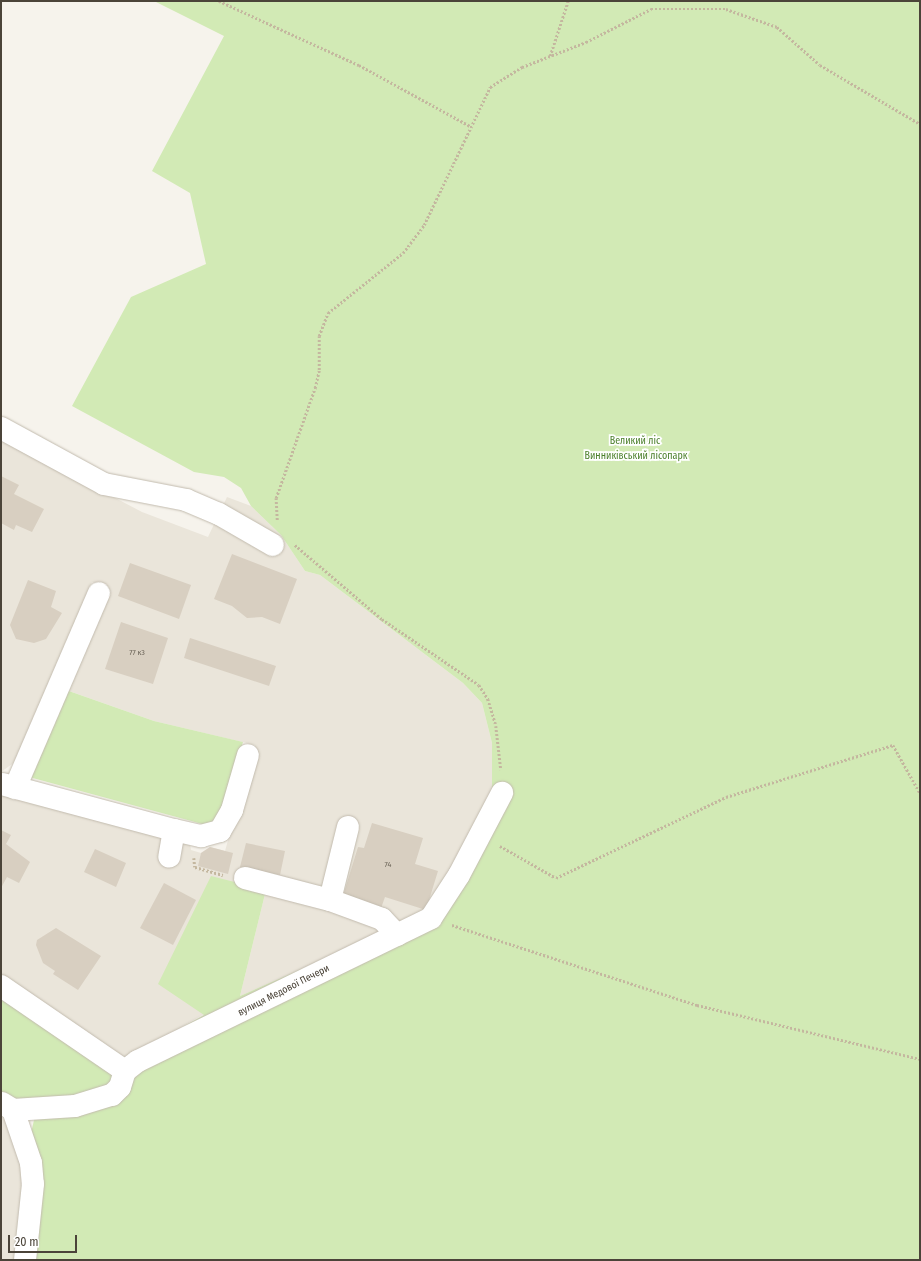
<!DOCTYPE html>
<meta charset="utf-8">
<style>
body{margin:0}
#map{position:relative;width:921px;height:1261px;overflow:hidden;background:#f6f3ec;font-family:"Fira Sans Condensed",sans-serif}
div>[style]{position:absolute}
.residential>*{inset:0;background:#eae5da}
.green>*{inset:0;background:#d2eab5}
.building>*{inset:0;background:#d8cfc1}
.path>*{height:2.5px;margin-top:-1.25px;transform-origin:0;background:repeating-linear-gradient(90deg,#c4b79f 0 2px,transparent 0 4px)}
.roads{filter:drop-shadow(0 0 1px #c2bbae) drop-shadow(0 0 1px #c2bbae)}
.minor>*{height:22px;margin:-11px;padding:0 11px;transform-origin:11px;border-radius:11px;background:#fff}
span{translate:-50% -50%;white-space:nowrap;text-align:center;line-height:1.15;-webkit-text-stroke:3.5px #fff;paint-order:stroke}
.number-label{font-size:8px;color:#6e675b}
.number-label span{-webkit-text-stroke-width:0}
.park-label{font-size:10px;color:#4a7f2a}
.street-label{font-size:10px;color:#4b4439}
.frame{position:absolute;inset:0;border:2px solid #4b4439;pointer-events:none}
.scale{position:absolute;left:8px;top:1235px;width:69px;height:18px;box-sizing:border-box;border:2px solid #4b4439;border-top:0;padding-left:5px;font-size:12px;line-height:14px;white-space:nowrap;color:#4b4439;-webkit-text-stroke:3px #fff;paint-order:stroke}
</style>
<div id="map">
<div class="residential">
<div style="clip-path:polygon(1px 438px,142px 512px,208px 537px,227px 497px,251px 506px,281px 535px,305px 571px,320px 575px,463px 683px,482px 703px,492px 743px,492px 795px,425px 915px,240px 996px,266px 890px,204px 1014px,128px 1058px,119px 1057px,1px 977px,1px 795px,190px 844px,191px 850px,201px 853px,210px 847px,225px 851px,255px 745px,154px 721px,69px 691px,110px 590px,92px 582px,19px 759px,1px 772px)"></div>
<div style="clip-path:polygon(1px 1117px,10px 1124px,30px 1182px,20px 1260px,1px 1260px)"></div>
</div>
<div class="green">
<div style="clip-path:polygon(154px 1px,920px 1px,920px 1260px,20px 1260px,24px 1165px,38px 1102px,11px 1103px,1px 1095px,1px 997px,112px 1074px,128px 1058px,204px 1015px,158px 984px,211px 876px,266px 890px,240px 996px,425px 915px,492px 795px,492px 743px,482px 703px,463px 683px,320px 575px,305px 571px,281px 535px,251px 506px,241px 488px,224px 477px,194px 472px,72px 406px,131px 297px,206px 264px,190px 193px,152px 171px,224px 36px)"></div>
<div style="clip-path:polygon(66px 690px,154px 721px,243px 742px,217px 828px,29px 777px)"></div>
</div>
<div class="building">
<div style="clip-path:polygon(1px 476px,19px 485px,14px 494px,44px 509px,32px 532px,16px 525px,14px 530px,1px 523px)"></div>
<div style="clip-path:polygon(232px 554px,297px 579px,280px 624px,262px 617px,247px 618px,232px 606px,214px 599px)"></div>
<div style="clip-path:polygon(130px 563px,191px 585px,179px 619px,118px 596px)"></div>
<div style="clip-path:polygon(28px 580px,56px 591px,51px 607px,62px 613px,46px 639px,34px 643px,16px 639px,10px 625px)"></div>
<div style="clip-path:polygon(121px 622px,168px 638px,153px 684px,105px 669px)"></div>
<div style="clip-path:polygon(190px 638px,276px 666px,269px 686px,184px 658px)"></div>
<div style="clip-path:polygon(372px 823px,423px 838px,415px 864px,438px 871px,426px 910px,385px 897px,380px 911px,342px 899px,358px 847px,364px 848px)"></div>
<div style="clip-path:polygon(1px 830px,11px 835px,6px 844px,30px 862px,19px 883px,7px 877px,1px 888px)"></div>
<div style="clip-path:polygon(246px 843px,285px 851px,280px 875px,240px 867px)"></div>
<div style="clip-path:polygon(210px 847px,233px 853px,228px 874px,198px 866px,201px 853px)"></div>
<div style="clip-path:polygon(95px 849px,126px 863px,116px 887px,84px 872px)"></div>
<div style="clip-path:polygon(164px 883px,196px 900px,173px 945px,140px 928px)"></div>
<div style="clip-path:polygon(56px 928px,101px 956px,78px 990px,53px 974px,55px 971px,43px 963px,36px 945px,37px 940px)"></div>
</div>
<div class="path">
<div style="left:219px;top:1px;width:154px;rotate:24.6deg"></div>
<div style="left:359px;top:65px;width:127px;rotate:28.8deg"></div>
<div style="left:550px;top:56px;width:58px;rotate:-71.9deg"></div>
<div style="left:277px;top:520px;width:22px;rotate:-93deg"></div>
<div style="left:276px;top:498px;width:117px;rotate:-70.5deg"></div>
<div style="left:315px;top:388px;width:18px;rotate:-77deg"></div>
<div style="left:319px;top:370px;width:34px;rotate:-90deg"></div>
<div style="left:319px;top:336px;width:25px;rotate:-69deg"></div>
<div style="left:328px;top:313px;width:96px;rotate:-38.7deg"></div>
<div style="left:403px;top:253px;width:35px;rotate:-53deg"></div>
<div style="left:424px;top:225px;width:153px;rotate:-64.4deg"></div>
<div style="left:490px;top:87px;width:38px;rotate:-32deg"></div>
<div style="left:522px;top:67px;width:69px;rotate:-21.3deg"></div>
<div style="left:586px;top:42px;width:73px;rotate:-26.9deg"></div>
<div style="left:651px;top:9px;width:75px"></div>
<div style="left:726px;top:9px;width:54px;rotate:19.4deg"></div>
<div style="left:777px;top:27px;width:57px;rotate:41.5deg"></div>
<div style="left:820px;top:65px;width:116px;rotate:30.5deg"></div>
<div style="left:295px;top:545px;width:114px;rotate:40.4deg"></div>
<div style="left:382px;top:619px;width:117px;rotate:34.2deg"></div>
<div style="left:479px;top:685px;width:17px;rotate:57deg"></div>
<div style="left:488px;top:699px;width:28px;rotate:73deg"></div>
<div style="left:496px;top:726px;width:44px;rotate:83.5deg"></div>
<div style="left:500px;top:846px;width:64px;rotate:29.7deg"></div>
<div style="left:556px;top:878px;width:188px;rotate:-25.5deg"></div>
<div style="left:726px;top:797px;width:175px;rotate:-17.3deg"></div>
<div style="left:893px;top:745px;width:55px;rotate:60.6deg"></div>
<div style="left:194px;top:858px;width:9px;rotate:84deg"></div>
<div style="left:195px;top:867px;width:29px;rotate:16deg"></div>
<div style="left:452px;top:925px;width:258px;rotate:18.1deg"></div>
<div style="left:697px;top:1005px;width:229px;rotate:13.6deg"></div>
</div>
<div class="roads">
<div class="minor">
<div style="left:1px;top:428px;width:117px;rotate:28.5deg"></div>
<div style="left:104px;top:484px;width:84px;rotate:11deg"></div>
<div style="left:186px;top:500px;width:36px;rotate:23deg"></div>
<div style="left:219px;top:514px;width:62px;rotate:29.9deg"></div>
<div style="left:2px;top:784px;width:178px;rotate:15deg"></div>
<div style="left:174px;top:830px;width:27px;rotate:100deg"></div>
<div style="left:15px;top:788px;width:212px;rotate:-66.7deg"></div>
<div style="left:348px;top:827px;width:75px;rotate:103.9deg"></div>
<div style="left:330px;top:900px;width:55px;rotate:20.1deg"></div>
<div style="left:382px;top:919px;width:22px;rotate:47deg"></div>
<div style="left:174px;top:830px;width:28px;rotate:13deg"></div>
<div style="left:201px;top:836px;width:20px;rotate:-15deg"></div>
<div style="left:220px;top:831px;width:24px;rotate:-60deg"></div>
<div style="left:232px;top:810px;width:57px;rotate:-73.8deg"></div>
<div style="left:245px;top:878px;width:88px;rotate:14.5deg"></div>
<div style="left:1px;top:986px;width:150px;rotate:34.4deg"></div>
<div style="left:2px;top:1103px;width:13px;rotate:32deg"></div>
<div style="left:13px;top:1110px;width:56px;rotate:71.2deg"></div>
<div style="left:31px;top:1163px;width:21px;rotate:85deg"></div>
<div style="left:33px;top:1184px;width:76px;rotate:96deg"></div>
<div style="left:13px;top:1110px;width:62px;rotate:-3.7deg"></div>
<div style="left:75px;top:1106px;width:39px;rotate:-17deg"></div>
<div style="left:112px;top:1095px;width:11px;rotate:-45deg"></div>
<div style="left:120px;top:1087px;width:17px;rotate:-73deg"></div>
<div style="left:125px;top:1071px;width:16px;rotate:-38deg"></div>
<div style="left:138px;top:1061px;width:326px;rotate:-26deg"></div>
<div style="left:431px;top:918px;width:51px;rotate:-56.9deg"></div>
<div style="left:459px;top:875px;width:93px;rotate:-62.3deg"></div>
</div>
</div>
<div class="number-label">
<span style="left:137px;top:653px">77 к3</span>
<span style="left:388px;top:865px">74</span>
</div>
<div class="park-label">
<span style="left:635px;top:442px">Великий ліс</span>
<span style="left:636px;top:457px">Винниківський лісопарк</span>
</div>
<div class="street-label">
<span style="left:284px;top:991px;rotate:-27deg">вулиця Медової Печери</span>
</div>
<div class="frame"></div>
<div class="scale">20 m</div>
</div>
